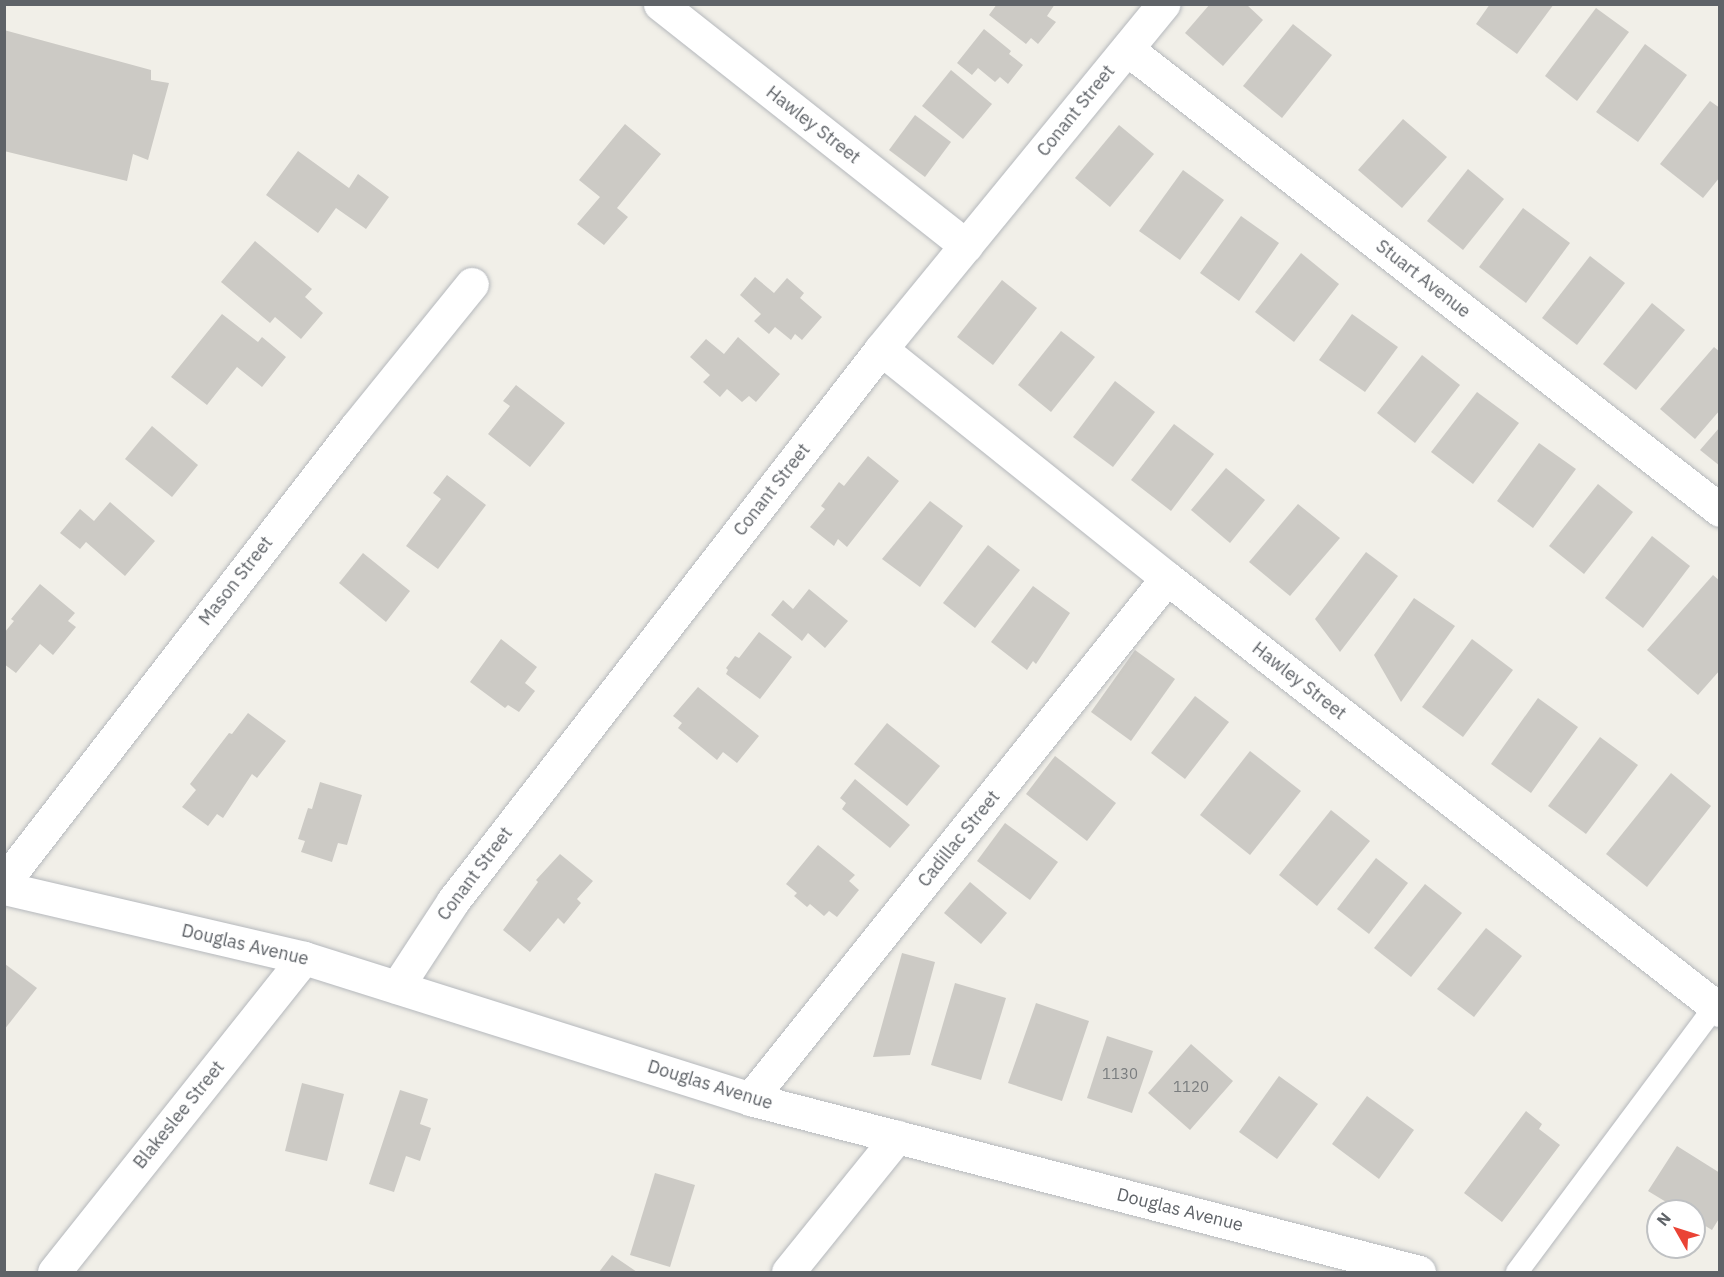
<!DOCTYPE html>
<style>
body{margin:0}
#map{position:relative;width:1724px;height:1277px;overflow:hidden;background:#f1efe8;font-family:"IBM Plex Sans",sans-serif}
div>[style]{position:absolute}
.building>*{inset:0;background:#cccac5}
.roads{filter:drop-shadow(0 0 2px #b5b8bc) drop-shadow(0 0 2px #b5b8bc)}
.service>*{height:22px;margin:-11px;padding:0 11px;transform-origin:11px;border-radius:11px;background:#fff}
.minor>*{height:33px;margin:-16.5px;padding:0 16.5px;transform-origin:16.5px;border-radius:16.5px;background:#fff}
.secondary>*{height:33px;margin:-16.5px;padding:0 16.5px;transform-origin:16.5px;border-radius:16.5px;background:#fff}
span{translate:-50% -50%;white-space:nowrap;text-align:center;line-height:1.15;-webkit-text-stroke:4.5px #fff;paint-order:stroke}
.number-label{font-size:15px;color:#7a7d7f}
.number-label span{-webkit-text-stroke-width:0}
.street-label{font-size:18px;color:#5f6368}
.frame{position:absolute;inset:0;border:6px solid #5f6368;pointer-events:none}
.north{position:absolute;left:1646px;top:1199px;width:60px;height:60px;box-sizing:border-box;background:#fff;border:2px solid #bfc1c3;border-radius:50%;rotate:309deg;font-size:16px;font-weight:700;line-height:24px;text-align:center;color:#5f6368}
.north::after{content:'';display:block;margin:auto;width:21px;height:27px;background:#ea4335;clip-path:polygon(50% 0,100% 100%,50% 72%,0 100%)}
</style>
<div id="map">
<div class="building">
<div style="clip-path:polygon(997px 4px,1055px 4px,1047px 16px,1056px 22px,1038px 44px,1031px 38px,1026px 44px,989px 15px)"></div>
<div style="clip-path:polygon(1210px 4px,1246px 4px,1263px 20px,1223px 66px,1185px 33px)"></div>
<div style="clip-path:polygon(1490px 4px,1554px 4px,1517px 54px,1476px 24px)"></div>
<div style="clip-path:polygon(1596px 8px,1629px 32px,1577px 101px,1545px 76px)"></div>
<div style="clip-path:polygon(1293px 24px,1332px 55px,1282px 118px,1243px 86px)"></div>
<div style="clip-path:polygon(984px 29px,1011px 51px,1009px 54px,1023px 65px,1008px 84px,1000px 77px,995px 82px,978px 68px,972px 75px,957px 63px)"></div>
<div style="clip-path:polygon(4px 30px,151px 70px,151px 80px,169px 83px,148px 160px,133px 154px,127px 181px,4px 151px)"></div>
<div style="clip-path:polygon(1645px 44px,1687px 75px,1638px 142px,1596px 112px)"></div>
<div style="clip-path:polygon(951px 70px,992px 104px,963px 139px,922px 106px)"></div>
<div style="clip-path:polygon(1710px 101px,1720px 108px,1720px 177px,1703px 198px,1660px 164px)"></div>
<div style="clip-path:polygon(915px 115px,951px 142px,925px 177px,889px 150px)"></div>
<div style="clip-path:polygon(1403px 119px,1447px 157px,1402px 208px,1358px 170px)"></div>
<div style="clip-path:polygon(625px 124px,661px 154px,617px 208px,628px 217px,604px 245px,577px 224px,600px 197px,579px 180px)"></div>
<div style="clip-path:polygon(1119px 125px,1154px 154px,1110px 207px,1075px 178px)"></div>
<div style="clip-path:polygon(298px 151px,349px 188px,358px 174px,389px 197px,366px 229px,336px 208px,318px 233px,266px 195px)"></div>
<div style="clip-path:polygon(1468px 169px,1504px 199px,1463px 250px,1427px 221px)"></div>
<div style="clip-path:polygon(1183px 170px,1224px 200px,1180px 260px,1139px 231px)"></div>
<div style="clip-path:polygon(1523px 208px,1570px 243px,1526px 303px,1479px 267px)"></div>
<div style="clip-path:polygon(1241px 216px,1279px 243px,1239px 301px,1200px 273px)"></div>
<div style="clip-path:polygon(255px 241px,312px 289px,305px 297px,323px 313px,301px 339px,275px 317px,270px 323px,221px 282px)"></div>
<div style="clip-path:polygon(1301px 253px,1339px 284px,1294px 342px,1255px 312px)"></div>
<div style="clip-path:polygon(1590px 256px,1625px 283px,1577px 345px,1542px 318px)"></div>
<div style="clip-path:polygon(755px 277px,774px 293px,787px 278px,804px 293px,800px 298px,822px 317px,802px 340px,795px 334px,791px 340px,775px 327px,769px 334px,754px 321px,761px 314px,740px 295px)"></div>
<div style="clip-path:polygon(1002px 280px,1037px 308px,993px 365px,957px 337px)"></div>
<div style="clip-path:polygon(1652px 303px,1685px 330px,1636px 390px,1603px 364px)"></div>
<div style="clip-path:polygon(222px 314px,258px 342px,262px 337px,286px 357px,262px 387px,237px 367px,207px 405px,171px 377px)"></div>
<div style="clip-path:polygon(1352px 314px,1398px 347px,1365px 392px,1319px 360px)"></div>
<div style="clip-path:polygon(1061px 331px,1095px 357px,1051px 412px,1018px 385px)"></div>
<div style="clip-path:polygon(738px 337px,780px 374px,756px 402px,749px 396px,742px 402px,727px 389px,720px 397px,703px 382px,710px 375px,690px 357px,706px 339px,724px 354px)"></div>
<div style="clip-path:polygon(1714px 347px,1720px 352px,1720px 410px,1695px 439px,1660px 409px)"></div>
<div style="clip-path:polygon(1422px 355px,1460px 385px,1415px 443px,1377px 413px)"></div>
<div style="clip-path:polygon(1115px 381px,1155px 412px,1113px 467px,1073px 437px)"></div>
<div style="clip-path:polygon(516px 385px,565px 423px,530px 467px,488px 434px,510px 406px,503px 401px)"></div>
<div style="clip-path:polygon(1477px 392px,1519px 423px,1473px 484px,1431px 452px)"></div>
<div style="clip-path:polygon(1174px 424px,1214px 454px,1171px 511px,1131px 480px)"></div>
<div style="clip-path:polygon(152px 426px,198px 465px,172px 497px,125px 459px)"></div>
<div style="clip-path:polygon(1720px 427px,1720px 466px,1700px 450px)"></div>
<div style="clip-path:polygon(1539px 443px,1576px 469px,1533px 528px,1497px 501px)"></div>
<div style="clip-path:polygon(868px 456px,899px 481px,847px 547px,838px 539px,834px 546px,810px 527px,825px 509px,821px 506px,839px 482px,844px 486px)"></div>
<div style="clip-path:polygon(1226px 468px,1265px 500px,1230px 543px,1191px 510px)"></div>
<div style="clip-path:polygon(447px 475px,486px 505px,438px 569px,406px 546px,441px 499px,433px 493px)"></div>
<div style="clip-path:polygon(1598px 484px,1633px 512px,1584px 574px,1549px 546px)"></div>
<div style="clip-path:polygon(930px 501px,963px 526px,920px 587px,882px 559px)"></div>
<div style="clip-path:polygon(110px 502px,155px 541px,125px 576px,86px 542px,80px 549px,60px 533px,80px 509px,94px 521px)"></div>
<div style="clip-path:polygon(1298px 504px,1340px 538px,1290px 596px,1249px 562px)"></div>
<div style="clip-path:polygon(1652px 536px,1690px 566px,1643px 628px,1605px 598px)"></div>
<div style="clip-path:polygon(988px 545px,1020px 570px,975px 628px,943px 603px)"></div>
<div style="clip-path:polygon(1366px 552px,1398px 576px,1340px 652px,1315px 619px)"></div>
<div style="clip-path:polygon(363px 553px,410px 591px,386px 622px,339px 583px)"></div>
<div style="clip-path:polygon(1713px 575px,1720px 581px,1720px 670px,1698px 695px,1647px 650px)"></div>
<div style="clip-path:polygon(40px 584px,75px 613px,68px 621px,76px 627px,53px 655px,40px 644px,16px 673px,4px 664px,4px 633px,14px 621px,11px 619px)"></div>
<div style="clip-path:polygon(1033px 586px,1070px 613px,1036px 664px,1033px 661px,1027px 670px,991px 642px)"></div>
<div style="clip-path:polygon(809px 589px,848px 621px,825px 648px,808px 633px,802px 641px,771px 615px,783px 600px,793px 609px)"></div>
<div style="clip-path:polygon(1414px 598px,1455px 626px,1401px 702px,1374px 655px)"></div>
<div style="clip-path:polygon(759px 632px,792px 657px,760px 699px,726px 674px,728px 670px,726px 668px,735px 656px,739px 658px)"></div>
<div style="clip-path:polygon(501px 639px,537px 667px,525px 683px,535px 691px,519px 712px,508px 705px,505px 708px,470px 682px)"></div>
<div style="clip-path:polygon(1472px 639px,1513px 670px,1463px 737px,1422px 707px)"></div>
<div style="clip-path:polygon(1135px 650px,1175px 679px,1131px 741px,1091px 712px)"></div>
<div style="clip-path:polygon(698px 687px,759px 736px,737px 763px,723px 752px,717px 760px,678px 728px,682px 723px,673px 716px)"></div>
<div style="clip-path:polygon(1195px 696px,1229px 722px,1185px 779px,1151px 753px)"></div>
<div style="clip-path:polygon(1538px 698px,1578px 727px,1531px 793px,1491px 764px)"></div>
<div style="clip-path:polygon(248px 713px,286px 741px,257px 778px,252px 774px,223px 818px,217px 814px,208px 826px,182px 807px,196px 790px,190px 784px,229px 733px,232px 734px)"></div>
<div style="clip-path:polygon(887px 723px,940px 766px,907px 806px,854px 764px)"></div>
<div style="clip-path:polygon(1600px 737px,1638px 765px,1586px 834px,1548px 806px)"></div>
<div style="clip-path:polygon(1250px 751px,1301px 791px,1250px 855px,1200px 815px)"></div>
<div style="clip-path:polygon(1055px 756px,1116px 803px,1087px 841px,1026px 794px)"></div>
<div style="clip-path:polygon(1671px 773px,1711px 806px,1647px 887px,1606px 854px)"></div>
<div style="clip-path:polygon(855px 779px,910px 825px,890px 848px,842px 809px,846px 803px,840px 798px)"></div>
<div style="clip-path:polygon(320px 782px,362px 795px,347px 845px,338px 843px,332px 862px,301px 852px,305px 841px,298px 839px,308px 808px,312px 809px)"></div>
<div style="clip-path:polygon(1331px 810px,1370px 841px,1317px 906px,1279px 875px)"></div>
<div style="clip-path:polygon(1005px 823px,1058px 862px,1030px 900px,977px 861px)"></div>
<div style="clip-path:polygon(818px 845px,855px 875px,849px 881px,859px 890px,837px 917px,829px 911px,824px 916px,810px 904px,807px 907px,794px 896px,797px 893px,786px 884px)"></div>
<div style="clip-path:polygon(560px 854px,593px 881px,577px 899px,581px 903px,564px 924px,558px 918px,530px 952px,503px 930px,538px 882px,536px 880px)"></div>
<div style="clip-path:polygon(1376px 858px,1408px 883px,1369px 934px,1337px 909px)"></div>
<div style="clip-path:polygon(970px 882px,1007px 913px,981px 944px,944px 913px)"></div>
<div style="clip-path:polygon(1425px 884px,1462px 913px,1411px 977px,1374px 948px)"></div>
<div style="clip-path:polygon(1486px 928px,1522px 956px,1474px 1017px,1437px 989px)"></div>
<div style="clip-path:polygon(902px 953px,935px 962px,910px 1055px,873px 1057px)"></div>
<div style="clip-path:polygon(5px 964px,37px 988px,4px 1030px,4px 965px)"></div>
<div style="clip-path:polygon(955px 983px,1006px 998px,981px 1080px,931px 1065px)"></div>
<div style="clip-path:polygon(1036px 1003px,1089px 1021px,1062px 1101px,1008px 1083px)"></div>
<div style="clip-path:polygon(1107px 1036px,1153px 1051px,1132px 1113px,1087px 1098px)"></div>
<div style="clip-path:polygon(1191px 1044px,1233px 1081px,1190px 1130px,1148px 1093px)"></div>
<div style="clip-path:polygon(1279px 1076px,1318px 1104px,1277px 1159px,1239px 1132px)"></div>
<div style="clip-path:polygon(302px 1083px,344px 1094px,327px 1161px,285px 1151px)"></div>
<div style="clip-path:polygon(400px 1090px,428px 1099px,420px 1124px,431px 1128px,420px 1161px,406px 1156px,394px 1192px,369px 1184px)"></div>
<div style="clip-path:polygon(1367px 1096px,1414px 1130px,1379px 1179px,1332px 1144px)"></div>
<div style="clip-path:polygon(1526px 1111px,1542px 1124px,1539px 1129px,1560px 1145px,1502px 1222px,1464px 1193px)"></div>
<div style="clip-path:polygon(1677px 1146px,1720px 1173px,1720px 1217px,1712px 1230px,1694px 1219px,1694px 1211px,1681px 1211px,1648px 1191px)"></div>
<div style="clip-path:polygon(655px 1173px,695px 1185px,670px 1267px,630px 1255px)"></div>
<div style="clip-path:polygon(612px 1255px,637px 1272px,599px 1272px)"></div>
</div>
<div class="roads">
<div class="service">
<div style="left:1517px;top:1272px;width:332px;rotate:-53.3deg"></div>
</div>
<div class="minor">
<div style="left:660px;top:4px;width:390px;rotate:38.3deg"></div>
<div style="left:1127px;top:49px;width:751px;rotate:37.86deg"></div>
<div style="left:881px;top:349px;width:366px;rotate:38.7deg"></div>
<div style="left:1167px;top:578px;width:702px;rotate:38deg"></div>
<div style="left:4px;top:882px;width:575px;rotate:-52.27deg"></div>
<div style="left:356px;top:427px;width:184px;rotate:-51deg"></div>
<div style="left:397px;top:987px;width:103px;rotate:-56.9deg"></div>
<div style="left:453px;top:901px;width:698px;rotate:-52.21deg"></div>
<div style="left:881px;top:349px;width:446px;rotate:-50.7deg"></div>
<div style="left:750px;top:1099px;width:667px;rotate:-51.33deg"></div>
<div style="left:54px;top:1272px;width:401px;rotate:-51.5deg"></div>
<div style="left:788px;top:1272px;width:174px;rotate:-51.1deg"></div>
</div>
<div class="secondary">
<div style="left:4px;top:888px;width:308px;rotate:13.1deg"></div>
<div style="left:304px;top:958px;width:468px;rotate:17.5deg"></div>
<div style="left:750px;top:1099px;width:691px;rotate:14.5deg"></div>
</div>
</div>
<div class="number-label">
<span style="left:1120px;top:1074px">1130</span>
<span style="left:1191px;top:1087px">1120</span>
</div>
<div class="street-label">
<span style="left:1076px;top:111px;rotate:-51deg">Conant Street</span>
<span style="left:813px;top:125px;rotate:38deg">Hawley Street</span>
<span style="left:1423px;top:279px;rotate:38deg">Stuart Avenue</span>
<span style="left:772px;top:490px;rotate:-52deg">Conant Street</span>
<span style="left:236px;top:581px;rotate:-52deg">Mason Street</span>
<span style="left:1299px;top:681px;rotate:38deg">Hawley Street</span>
<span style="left:959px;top:839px;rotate:-51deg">Cadillac Street</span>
<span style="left:475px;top:874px;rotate:-53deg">Conant Street</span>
<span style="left:245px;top:945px;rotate:13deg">Douglas Avenue</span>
<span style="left:710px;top:1085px;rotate:17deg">Douglas Avenue</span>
<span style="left:179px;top:1115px;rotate:-51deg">Blakeslee Street</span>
<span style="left:1180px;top:1210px;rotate:14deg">Douglas Avenue</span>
</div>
<div class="frame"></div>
<div class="north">N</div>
</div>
